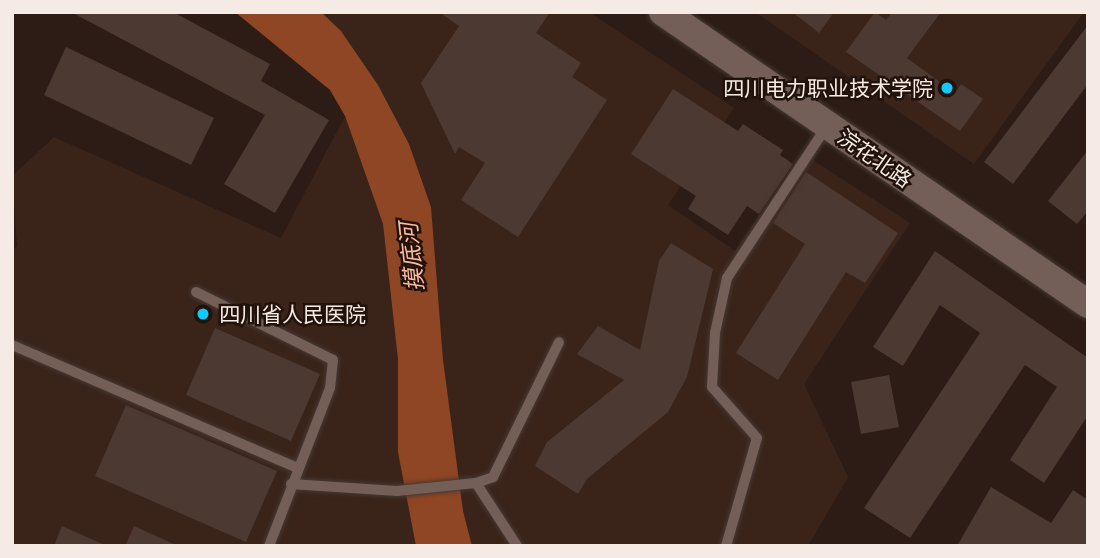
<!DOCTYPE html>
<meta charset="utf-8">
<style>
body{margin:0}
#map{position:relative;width:1100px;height:558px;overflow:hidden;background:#2c1c15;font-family:Mulish,"Noto Sans SC",sans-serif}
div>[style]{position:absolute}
.built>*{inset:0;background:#3a241a}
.water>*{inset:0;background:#8f4624}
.building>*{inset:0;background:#4c3932}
.roads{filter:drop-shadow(0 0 2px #463834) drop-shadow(0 0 2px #463834)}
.service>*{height:10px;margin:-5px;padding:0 5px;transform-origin:5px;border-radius:5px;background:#735f57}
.tertiary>*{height:28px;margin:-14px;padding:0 14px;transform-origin:14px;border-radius:14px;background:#735f57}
.dots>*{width:19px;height:19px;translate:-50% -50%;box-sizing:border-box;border:4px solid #22120c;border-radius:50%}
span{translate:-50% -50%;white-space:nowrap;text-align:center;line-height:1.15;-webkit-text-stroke:5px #22120c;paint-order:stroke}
.poi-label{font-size:21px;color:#f6eae5}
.right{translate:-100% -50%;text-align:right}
.left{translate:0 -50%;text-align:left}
.street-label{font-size:21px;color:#f6eae5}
.water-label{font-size:23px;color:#fdbca1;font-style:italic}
.frame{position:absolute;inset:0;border:14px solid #f6eae5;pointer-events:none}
</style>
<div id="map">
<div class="built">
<div style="clip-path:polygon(321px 12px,589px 12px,734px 108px,668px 205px,735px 251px,802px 153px,910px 223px,804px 384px,848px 477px,808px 546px,12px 546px,12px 251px,17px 246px,12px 176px,54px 137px,281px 238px,345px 116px,383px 224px,398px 360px,431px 207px,409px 144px,378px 85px,341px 31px)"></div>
<div style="clip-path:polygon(755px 12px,1084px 12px,974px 164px)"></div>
</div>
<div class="water">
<div style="clip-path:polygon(235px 12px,321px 12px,341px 31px,378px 85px,409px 144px,431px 207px,443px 360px,463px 511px,472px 546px,416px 546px,398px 452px,398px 360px,383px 224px,345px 116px,330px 90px)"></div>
</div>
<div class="building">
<div style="clip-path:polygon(71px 12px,173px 12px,270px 64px,261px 81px,329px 120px,275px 213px,224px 184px,265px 115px)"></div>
<div style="clip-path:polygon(439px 12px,550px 12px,536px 33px,581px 63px,572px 77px,607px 100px,518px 237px,461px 200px,485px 163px,459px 147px,455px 154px,421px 83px,459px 26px)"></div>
<div style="clip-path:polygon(792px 12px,834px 12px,819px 33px)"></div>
<div style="clip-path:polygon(875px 12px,886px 20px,892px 12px,941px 12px,907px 58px,955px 93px,961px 84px,983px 99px,960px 131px,846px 52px)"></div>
<div style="clip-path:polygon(1088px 25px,1088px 84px,1013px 184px,984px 162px)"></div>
<div style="clip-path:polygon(66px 47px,214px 118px,191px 165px,44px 95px)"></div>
<div style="clip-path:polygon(673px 89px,738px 131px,743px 124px,783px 150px,780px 155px,793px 164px,759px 214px,747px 206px,728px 235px,688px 209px,696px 196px,631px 154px)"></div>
<div style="clip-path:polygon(1088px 150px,1088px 211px,1077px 224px,1048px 201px)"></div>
<div style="clip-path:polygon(806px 172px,898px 233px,865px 283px,846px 272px,778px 380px,736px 353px,805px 244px,773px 223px)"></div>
<div style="clip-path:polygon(671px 243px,713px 269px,687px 377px,668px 412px,587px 479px,578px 494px,535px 466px,547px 442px,624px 380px,577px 354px,598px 326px,640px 350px,659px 261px)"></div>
<div style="clip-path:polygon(935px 251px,1088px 358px,1088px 415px,1044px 483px,1010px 460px,1057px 387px,1025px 365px,910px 538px,864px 508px,980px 333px,940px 305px,903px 366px,873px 347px)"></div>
<div style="clip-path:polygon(215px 328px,320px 374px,291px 441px,186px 395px)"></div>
<div style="clip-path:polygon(889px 375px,899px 427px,861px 434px,851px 382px)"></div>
<div style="clip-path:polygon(126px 405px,277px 471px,246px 542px,95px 476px)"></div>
<div style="clip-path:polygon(991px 487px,1051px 523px,1073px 490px,1088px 500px,1088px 546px,957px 546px)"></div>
<div style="clip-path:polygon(62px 526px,107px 546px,54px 546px)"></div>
<div style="clip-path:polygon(134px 526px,178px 546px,125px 546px)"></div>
</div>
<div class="roads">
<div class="service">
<div style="left:196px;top:292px;width:153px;rotate:26.4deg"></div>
<div style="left:333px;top:360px;width:28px;rotate:96deg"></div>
<div style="left:330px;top:388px;width:169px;rotate:111.1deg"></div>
<div style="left:12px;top:345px;width:310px;rotate:23.3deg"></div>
<div style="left:476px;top:483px;width:75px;rotate:56.9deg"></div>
<div style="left:291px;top:484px;width:106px;rotate:3.8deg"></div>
<div style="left:397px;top:491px;width:79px;rotate:-5.8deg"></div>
<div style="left:476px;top:483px;width:18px;rotate:-19deg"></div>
<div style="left:493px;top:477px;width:150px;rotate:-63.9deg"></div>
<div style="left:726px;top:546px;width:112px;rotate:-74deg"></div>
<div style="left:757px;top:438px;width:68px;rotate:-131.4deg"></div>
<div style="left:712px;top:387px;width:54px;rotate:-86.8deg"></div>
<div style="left:715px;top:333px;width:56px;rotate:-77.7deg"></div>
<div style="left:727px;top:278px;width:182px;rotate:-56.7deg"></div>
</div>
<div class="tertiary">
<div style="left:663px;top:12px;width:516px;rotate:34.49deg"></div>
</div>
</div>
<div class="dots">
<div style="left:947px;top:88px;background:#10cafa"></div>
<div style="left:203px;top:314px;background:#10cafa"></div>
</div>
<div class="poi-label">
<span class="right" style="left:933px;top:88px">四川电力职业技术学院</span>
<span class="left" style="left:219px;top:314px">四川省人民医院</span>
</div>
<div class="street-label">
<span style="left:875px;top:158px;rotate:35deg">浣花北路</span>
</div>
<div class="water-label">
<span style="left:412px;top:257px;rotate:-96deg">摸底河</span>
</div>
<div class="frame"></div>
</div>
